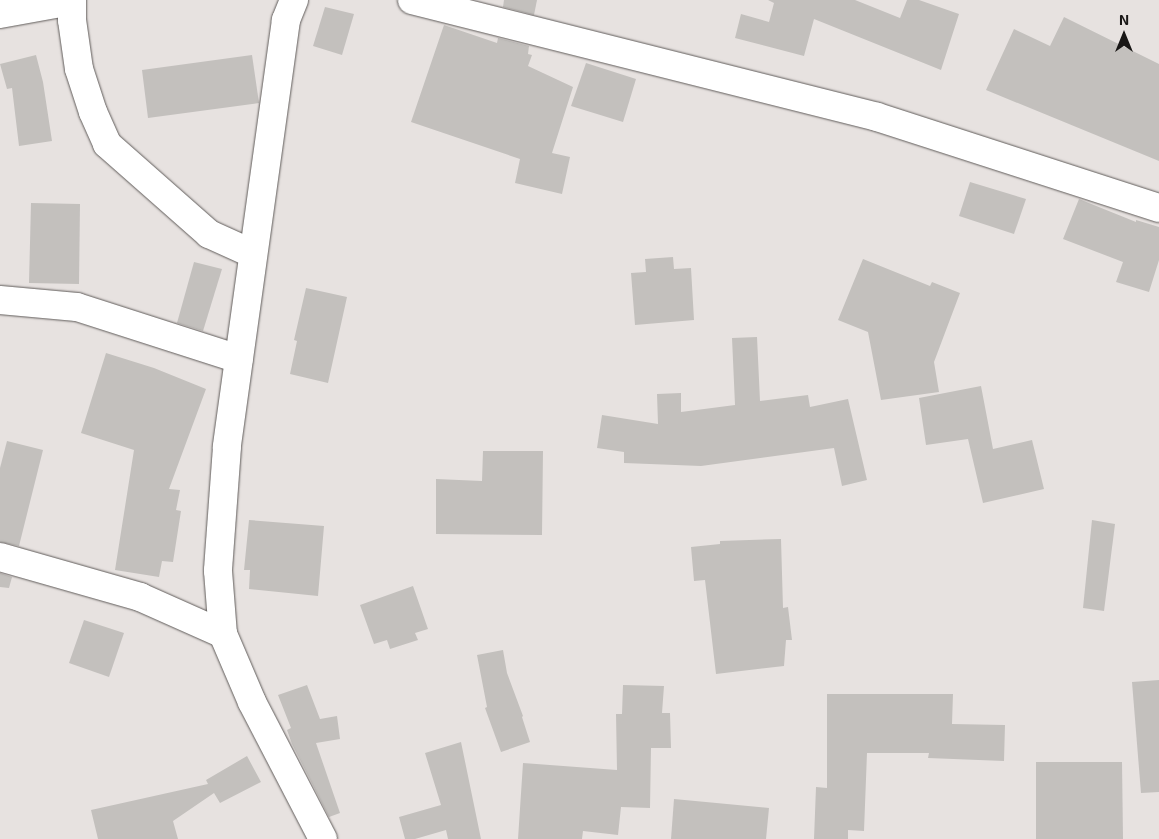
<!DOCTYPE html>
<style>
body{margin:0}
#map{position:relative;width:1159px;height:839px;overflow:hidden;background:#e7e2e0;font-family:"Exo 2",sans-serif}
div>[style]{position:absolute}
.building>*{inset:0;background:#c3c0bd}
.roads{filter:drop-shadow(0 0 1px #605c5a) drop-shadow(0 0 1px #605c5a)}
.minor>*{height:28px;margin:-14px;padding:0 14px;transform-origin:14px;border-radius:14px;background:#fff}
span{translate:-50% -50%;white-space:nowrap;text-align:center;line-height:1.15;-webkit-text-stroke:5px #e7e2e0;paint-order:stroke}
.north{position:absolute;left:1099px;top:10px;width:50px;height:50px;-webkit-text-stroke:4px #e7e2e0;paint-order:stroke;rotate:0deg;font-size:14px;font-weight:700;line-height:20px;text-align:center;color:#191716}
.north::after{content:'';display:block;margin:auto;width:18px;height:22px;background:#191716;clip-path:polygon(50% 0,100% 100%,50% 72%,0 100%)}
</style>
<div id="map">
<div class="building">
<div style="clip-path:polygon(504px 0,537px 0,534px 15px,503px 7px)"></div>
<div style="clip-path:polygon(768px 0,855px 0,900px 18px,907px 0,919px 0,959px 14px,941px 70px,814px 19px,804px 56px,735px 38px,741px 14px,769px 22px,774px 3px)"></div>
<div style="clip-path:polygon(325px 7px,354px 14px,342px 55px,313px 46px)"></div>
<div style="clip-path:polygon(1064px 17px,1159px 64px,1159px 161px,986px 90px,1014px 29px,1050px 46px)"></div>
<div style="clip-path:polygon(444px 25px,497px 43px,498px 38px,529px 46px,528px 54px,532px 55px,528px 66px,573px 87px,552px 153px,570px 157px,562px 194px,515px 183px,520px 159px,411px 122px)"></div>
<div style="clip-path:polygon(36px 55px,43px 82px,52px 141px,19px 146px,12px 88px,7px 89px,0 64px)"></div>
<div style="clip-path:polygon(252px 55px,259px 103px,148px 118px,142px 70px)"></div>
<div style="clip-path:polygon(586px 63px,636px 79px,623px 122px,571px 106px)"></div>
<div style="clip-path:polygon(970px 182px,1026px 199px,1014px 234px,959px 216px)"></div>
<div style="clip-path:polygon(1079px 199px,1136px 222px,1136px 220px,1159px 227px,1159px 260px,1149px 292px,1116px 282px,1123px 262px,1063px 239px)"></div>
<div style="clip-path:polygon(31px 203px,80px 204px,79px 284px,29px 283px)"></div>
<div style="clip-path:polygon(673px 257px,674px 269px,691px 268px,694px 320px,635px 325px,631px 273px,646px 272px,645px 259px)"></div>
<div style="clip-path:polygon(863px 259px,930px 286px,932px 282px,960px 293px,934px 362px,939px 392px,881px 400px,868px 332px,838px 320px)"></div>
<div style="clip-path:polygon(194px 262px,222px 269px,203px 331px,177px 323px)"></div>
<div style="clip-path:polygon(306px 288px,347px 297px,328px 383px,290px 374px,297px 341px,294px 340px)"></div>
<div style="clip-path:polygon(757px 337px,760px 401px,808px 395px,810px 407px,848px 399px,867px 480px,842px 486px,834px 448px,701px 466px,624px 463px,624px 452px,597px 448px,602px 415px,658px 424px,657px 394px,681px 393px,681px 412px,735px 405px,732px 338px)"></div>
<div style="clip-path:polygon(106px 353px,154px 368px,206px 389px,169px 489px,180px 490px,176px 510px,181px 511px,173px 562px,162px 561px,159px 577px,115px 570px,134px 450px,81px 433px)"></div>
<div style="clip-path:polygon(981px 386px,993px 449px,1032px 440px,1044px 489px,983px 503px,968px 439px,926px 445px,919px 398px)"></div>
<div style="clip-path:polygon(7px 441px,43px 450px,19px 546px,0 542px,0 468px)"></div>
<div style="clip-path:polygon(483px 451px,543px 451px,542px 535px,436px 534px,436px 479px,482px 481px)"></div>
<div style="clip-path:polygon(249px 520px,324px 526px,318px 596px,249px 589px,250px 570px,244px 570px)"></div>
<div style="clip-path:polygon(1092px 520px,1115px 524px,1104px 611px,1083px 608px)"></div>
<div style="clip-path:polygon(781px 539px,783px 608px,788px 607px,792px 640px,786px 640px,784px 666px,716px 674px,705px 580px,694px 581px,691px 547px,720px 544px,720px 541px)"></div>
<div style="clip-path:polygon(0 573px,12px 577px,9px 588px,0 587px)"></div>
<div style="clip-path:polygon(413px 586px,428px 629px,415px 633px,418px 640px,390px 649px,387px 640px,374px 644px,360px 605px)"></div>
<div style="clip-path:polygon(84px 620px,124px 633px,109px 677px,69px 663px)"></div>
<div style="clip-path:polygon(503px 650px,507px 673px,523px 716px,522px 717px,530px 742px,501px 752px,485px 708px,487px 707px,477px 655px)"></div>
<div style="clip-path:polygon(1159px 680px,1159px 792px,1141px 793px,1132px 682px)"></div>
<div style="clip-path:polygon(307px 685px,320px 719px,337px 716px,340px 739px,316px 743px,340px 813px,329px 817px,292px 744px,287px 730px,291px 728px,278px 695px)"></div>
<div style="clip-path:polygon(623px 685px,664px 686px,662px 713px,670px 713px,671px 748px,651px 748px,650px 808px,621px 807px,618px 835px,583px 831px,582px 839px,518px 839px,523px 763px,617px 770px,616px 714px,622px 714px)"></div>
<div style="clip-path:polygon(827px 694px,953px 694px,952px 724px,1005px 725px,1004px 761px,928px 758px,929px 753px,867px 753px,864px 831px,848px 830px,848px 839px,814px 839px,816px 787px,827px 788px)"></div>
<div style="clip-path:polygon(461px 742px,481px 839px,448px 839px,446px 830px,415px 839px,405px 839px,399px 817px,441px 805px,425px 753px)"></div>
<div style="clip-path:polygon(247px 756px,261px 782px,220px 803px,214px 793px,173px 821px,178px 839px,98px 839px,91px 810px,208px 784px,206px 780px)"></div>
<div style="clip-path:polygon(1036px 762px,1122px 762px,1123px 839px,1036px 839px)"></div>
<div style="clip-path:polygon(674px 799px,769px 808px,766px 839px,671px 839px)"></div>
</div>
<div class="roads">
<div class="minor">
<div style="left:72px;top:0;width:20px;rotate:90deg"></div>
<div style="left:72px;top:20px;width:49px;rotate:81.9deg"></div>
<div style="left:79px;top:69px;width:45px;rotate:72deg"></div>
<div style="left:93px;top:112px;width:35px;rotate:66deg"></div>
<div style="left:107px;top:144px;width:136px;rotate:41.4deg"></div>
<div style="left:209px;top:234px;width:48px;rotate:24.4deg"></div>
<div style="left:294px;top:0;width:22px;rotate:112deg"></div>
<div style="left:286px;top:20px;width:431px;rotate:97.9deg"></div>
<div style="left:227px;top:447px;width:124px;rotate:94.2deg"></div>
<div style="left:218px;top:571px;width:63px;rotate:85.5deg"></div>
<div style="left:223px;top:634px;width:74px;rotate:66.9deg"></div>
<div style="left:252px;top:702px;width:154px;rotate:62.6deg"></div>
<div style="left:412px;top:0;width:479px;rotate:14.1deg"></div>
<div style="left:877px;top:117px;width:296px;rotate:17.9deg"></div>
<div style="left:0;top:14px;width:73px;rotate:-10.2deg"></div>
<div style="left:0;top:300px;width:77px;rotate:5.2deg"></div>
<div style="left:77px;top:307px;width:170px;rotate:17.8deg"></div>
<div style="left:0;top:557px;width:146px;rotate:15.9deg"></div>
<div style="left:140px;top:597px;width:91px;rotate:24deg"></div>
</div>
</div>
<div class="north">N</div>
</div>
